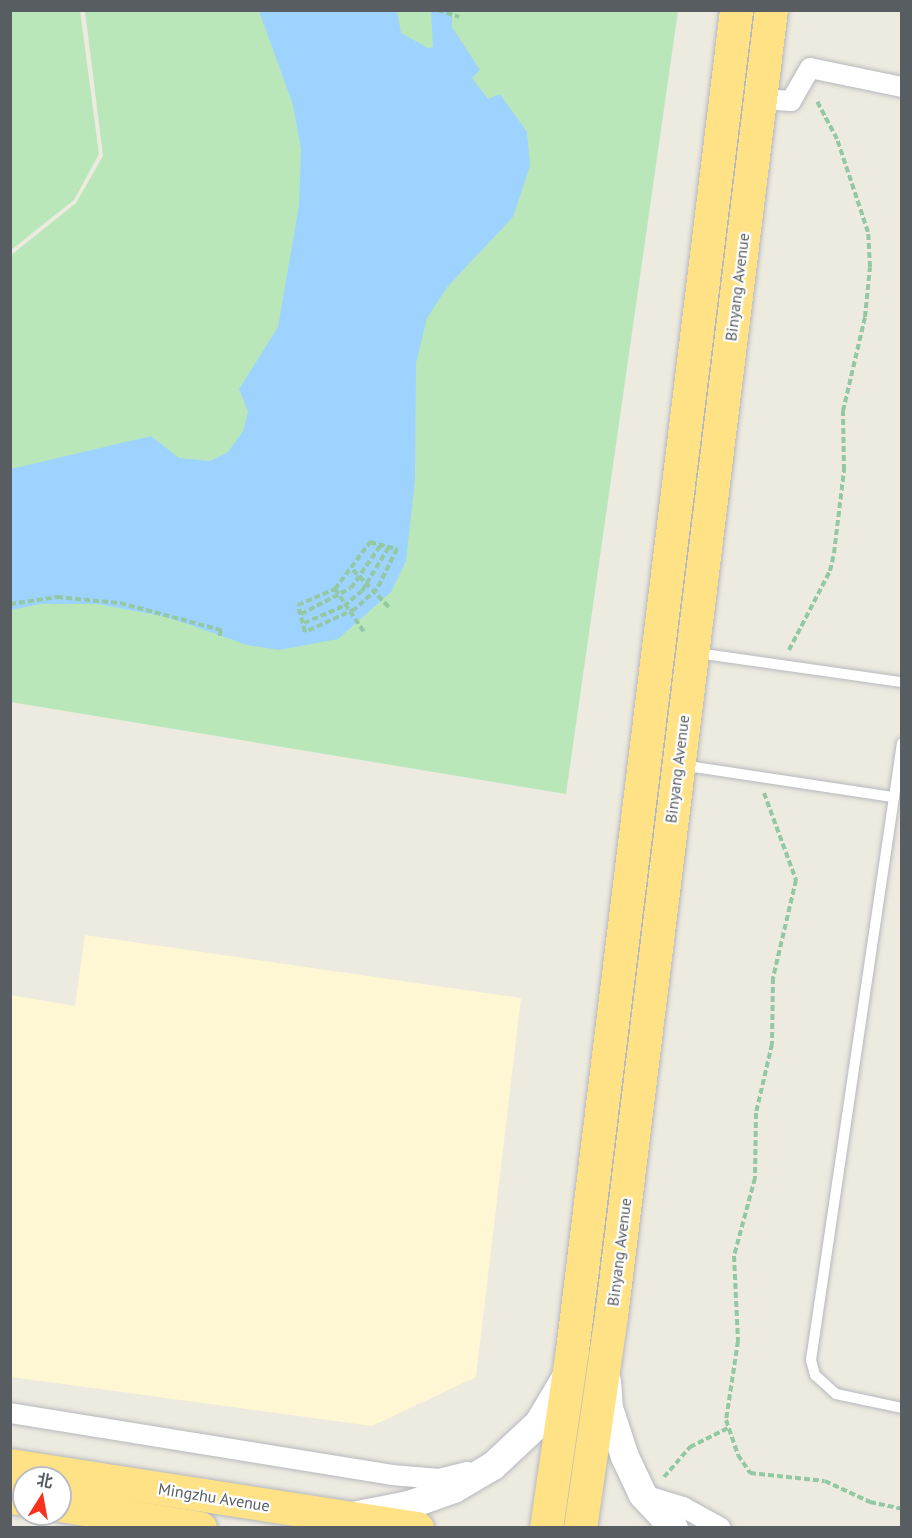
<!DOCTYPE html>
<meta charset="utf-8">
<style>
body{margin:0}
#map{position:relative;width:912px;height:1538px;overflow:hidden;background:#edeadf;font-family:"PT Sans","Noto Sans SC",sans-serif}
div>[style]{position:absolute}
.commercial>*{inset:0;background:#fff6d3}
.green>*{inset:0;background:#b9e7ba}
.water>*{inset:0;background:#9ed3ff}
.path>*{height:4px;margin-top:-2px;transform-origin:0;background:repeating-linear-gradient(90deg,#92c8a2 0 6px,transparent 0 9px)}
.roads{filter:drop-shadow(0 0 2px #b5b8be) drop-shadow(0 0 2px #b5b8be)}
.lane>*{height:10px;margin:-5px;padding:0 5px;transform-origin:5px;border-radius:5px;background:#fff}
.street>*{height:20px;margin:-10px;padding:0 10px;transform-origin:10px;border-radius:10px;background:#fff}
.secondary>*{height:28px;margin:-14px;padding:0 14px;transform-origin:14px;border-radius:14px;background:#fff}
.highway>*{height:33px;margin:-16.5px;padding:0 16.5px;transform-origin:16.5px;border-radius:16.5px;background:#ffe285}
span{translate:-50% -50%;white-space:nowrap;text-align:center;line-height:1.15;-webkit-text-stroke:4.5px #fff;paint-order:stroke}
.street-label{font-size:16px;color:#585d62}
.frame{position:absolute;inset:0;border:12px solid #585d62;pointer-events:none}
.north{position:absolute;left:12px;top:1466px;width:60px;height:60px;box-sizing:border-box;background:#fff;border:2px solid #bcbec0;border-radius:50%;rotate:11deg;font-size:16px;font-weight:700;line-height:24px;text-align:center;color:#585d62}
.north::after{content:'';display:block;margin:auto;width:21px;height:27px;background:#f6321c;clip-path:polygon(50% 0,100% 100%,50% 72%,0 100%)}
</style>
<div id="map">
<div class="commercial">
<div style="clip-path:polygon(85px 935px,521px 998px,476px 1377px,372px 1426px,11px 1377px,11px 995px,75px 1006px)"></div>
</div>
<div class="green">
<div style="clip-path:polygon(11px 10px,80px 11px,99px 154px,74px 200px,11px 250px)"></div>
<div style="clip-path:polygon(85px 11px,678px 11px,566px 794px,11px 702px,10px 256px,76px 203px,103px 156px)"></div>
</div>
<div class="water">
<div style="clip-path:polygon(259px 11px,397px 11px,401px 33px,428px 48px,433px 47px,431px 11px,452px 11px,452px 27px,480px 70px,472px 78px,488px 99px,500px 94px,527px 132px,530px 166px,513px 217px,448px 286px,427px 318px,416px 363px,415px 480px,406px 561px,391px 592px,338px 639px,279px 650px,247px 645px,167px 617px,97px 604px,40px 604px,11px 610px,11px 469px,151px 436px,179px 458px,210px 461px,228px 452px,243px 431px,248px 412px,239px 389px,278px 327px,299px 205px,301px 149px,293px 105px)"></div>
</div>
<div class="path">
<div style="left:438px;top:10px;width:22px;rotate:18deg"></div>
<div style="left:370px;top:542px;width:28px;rotate:15deg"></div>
<div style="left:397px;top:549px;width:45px;rotate:116.6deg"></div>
<div style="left:377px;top:589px;width:30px;rotate:138deg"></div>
<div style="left:355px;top:609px;width:55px;rotate:155.3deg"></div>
<div style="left:305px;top:632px;width:28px;rotate:-105deg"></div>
<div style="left:298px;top:605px;width:40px;rotate:-23.4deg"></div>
<div style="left:335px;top:589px;width:59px;rotate:-53.3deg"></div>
<div style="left:353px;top:570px;width:52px;rotate:45.8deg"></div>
<div style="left:335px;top:589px;width:52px;rotate:56deg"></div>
<div style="left:10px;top:604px;width:48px;rotate:-8.5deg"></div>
<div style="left:57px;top:597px;width:63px;rotate:5.4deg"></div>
<div style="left:120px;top:603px;width:105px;rotate:15deg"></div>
<div style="left:221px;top:630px;width:8px;rotate:104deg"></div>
<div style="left:301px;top:614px;width:56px;rotate:-27.5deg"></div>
<div style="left:351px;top:588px;width:51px;rotate:-55.4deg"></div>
<div style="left:304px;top:623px;width:43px;rotate:-23deg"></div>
<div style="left:344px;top:606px;width:23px;rotate:-40deg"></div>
<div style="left:362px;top:591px;width:52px;rotate:-58.5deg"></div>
<div style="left:789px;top:650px;width:89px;rotate:-62.6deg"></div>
<div style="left:830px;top:571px;width:18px;rotate:-77deg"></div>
<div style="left:834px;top:553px;width:84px;rotate:-83.1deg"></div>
<div style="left:844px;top:470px;width:59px;rotate:-91deg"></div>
<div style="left:843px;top:411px;width:97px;rotate:-76.8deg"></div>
<div style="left:865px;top:317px;width:50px;rotate:-84.3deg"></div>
<div style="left:870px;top:267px;width:35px;rotate:-93deg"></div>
<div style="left:868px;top:232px;width:98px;rotate:-108.4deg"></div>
<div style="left:837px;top:139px;width:43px;rotate:-117.8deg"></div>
<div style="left:764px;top:793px;width:93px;rotate:69.8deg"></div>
<div style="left:796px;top:880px;width:101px;rotate:103.2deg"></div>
<div style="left:773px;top:978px;width:66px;rotate:90.9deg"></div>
<div style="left:772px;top:1044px;width:71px;rotate:103.1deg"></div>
<div style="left:756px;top:1113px;width:65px;rotate:90.9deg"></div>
<div style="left:755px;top:1178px;width:81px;rotate:105.1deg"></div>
<div style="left:734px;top:1256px;width:85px;rotate:87.3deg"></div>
<div style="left:738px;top:1341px;width:80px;rotate:98.6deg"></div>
<div style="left:726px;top:1420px;width:37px;rotate:71deg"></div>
<div style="left:738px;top:1455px;width:22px;rotate:56deg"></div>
<div style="left:750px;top:1473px;width:75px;rotate:6.1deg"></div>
<div style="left:825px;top:1481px;width:50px;rotate:25deg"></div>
<div style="left:870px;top:1502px;width:33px;rotate:12deg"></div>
<div style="left:664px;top:1477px;width:40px;rotate:-49deg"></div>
<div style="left:690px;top:1447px;width:42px;rotate:-26.6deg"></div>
</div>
<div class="roads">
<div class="lane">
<div style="left:697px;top:653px;width:207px;rotate:8.1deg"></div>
<div style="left:902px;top:743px;width:624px;rotate:98.39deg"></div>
<div style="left:811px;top:1360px;width:16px;rotate:75deg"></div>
<div style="left:815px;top:1375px;width:28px;rotate:42deg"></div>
<div style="left:836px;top:1394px;width:67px;rotate:12deg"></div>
<div style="left:681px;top:765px;width:214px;rotate:8.6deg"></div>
</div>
<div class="street">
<div style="left:761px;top:99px;width:30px;rotate:4deg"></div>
<div style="left:791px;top:101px;width:38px;rotate:-60deg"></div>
<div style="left:810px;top:68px;width:94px;rotate:11.7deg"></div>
<div style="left:10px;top:1413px;width:387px;rotate:9.2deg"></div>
<div style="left:392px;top:1475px;width:47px;rotate:4.9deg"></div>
<div style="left:439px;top:1479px;width:29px;rotate:-14deg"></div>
<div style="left:644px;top:1495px;width:41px;rotate:17.1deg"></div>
<div style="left:683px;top:1507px;width:43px;rotate:28.9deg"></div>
</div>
<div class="secondary">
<div style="left:607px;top:1381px;width:27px;rotate:86deg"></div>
<div style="left:609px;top:1408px;width:52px;rotate:71.9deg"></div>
<div style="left:625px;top:1457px;width:42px;rotate:64.7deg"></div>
<div style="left:643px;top:1495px;width:45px;rotate:46.8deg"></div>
<div style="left:358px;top:1515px;width:52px;rotate:-11.1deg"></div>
<div style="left:409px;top:1505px;width:48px;rotate:-19.6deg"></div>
<div style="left:454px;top:1489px;width:45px;rotate:-30.5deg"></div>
<div style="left:493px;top:1466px;width:63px;rotate:-43.1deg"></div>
<div style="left:539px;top:1423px;width:51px;rotate:-59.4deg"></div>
</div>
<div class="highway">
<div style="left:10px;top:1465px;width:412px;rotate:8.8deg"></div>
<div style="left:10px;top:1497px;width:14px;rotate:8deg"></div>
<div style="left:60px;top:1505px;width:142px;rotate:9.3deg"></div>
<div style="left:546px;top:1528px;width:180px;rotate:-81.7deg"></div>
<div style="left:572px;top:1350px;width:1350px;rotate:-83.02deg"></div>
<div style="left:580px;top:1528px;width:214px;rotate:-81.7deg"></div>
<div style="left:611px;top:1316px;width:1316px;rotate:-83.02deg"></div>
</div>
</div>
<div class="street-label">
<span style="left:737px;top:287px;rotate:-83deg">Binyang Avenue</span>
<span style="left:677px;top:769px;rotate:-83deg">Binyang Avenue</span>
<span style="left:619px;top:1252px;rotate:-83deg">Binyang Avenue</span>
<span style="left:214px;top:1497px;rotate:9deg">Mingzhu Avenue</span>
</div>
<div class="frame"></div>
<div class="north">北</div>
</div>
